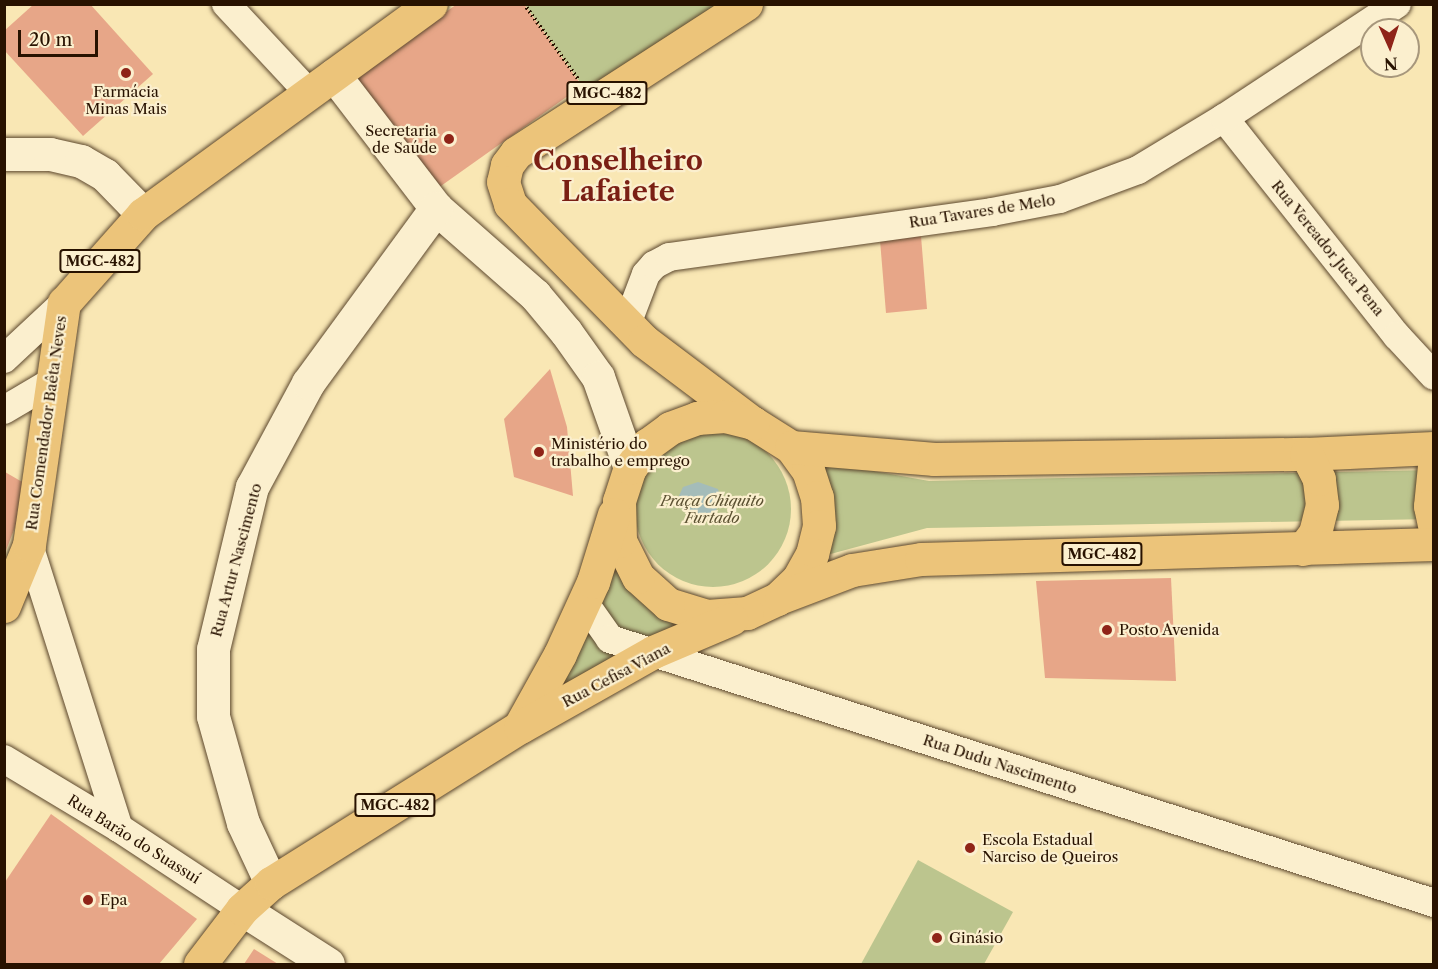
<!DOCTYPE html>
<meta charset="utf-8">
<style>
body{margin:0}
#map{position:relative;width:1438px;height:969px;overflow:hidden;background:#f9e7b4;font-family:"Libre Caslon Text",serif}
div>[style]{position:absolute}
.green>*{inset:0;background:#bcc58e}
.round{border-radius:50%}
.water>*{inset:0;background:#a4bcb9}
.building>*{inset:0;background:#e7a688}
.path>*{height:4px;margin-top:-2px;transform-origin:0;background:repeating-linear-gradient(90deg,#281200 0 1.5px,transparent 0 4.5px)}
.roads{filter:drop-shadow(0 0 2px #5c472d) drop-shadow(0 0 2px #5c472d)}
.street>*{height:28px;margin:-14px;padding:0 14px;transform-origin:14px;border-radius:14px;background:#fbefce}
.secondary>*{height:33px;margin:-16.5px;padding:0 16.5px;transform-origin:16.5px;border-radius:16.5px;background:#fbefce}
.highway>*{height:33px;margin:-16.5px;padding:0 16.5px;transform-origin:16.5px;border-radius:16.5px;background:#ecc47a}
.dots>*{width:16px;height:16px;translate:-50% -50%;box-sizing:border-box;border:3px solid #fbefce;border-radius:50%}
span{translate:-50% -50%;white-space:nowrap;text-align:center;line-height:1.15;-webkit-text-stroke:4.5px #fbefce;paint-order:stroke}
.shield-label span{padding:2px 4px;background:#fbefce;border:2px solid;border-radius:4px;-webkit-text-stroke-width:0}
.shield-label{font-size:14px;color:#281200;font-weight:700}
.poi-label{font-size:15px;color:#281200}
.right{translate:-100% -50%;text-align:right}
.left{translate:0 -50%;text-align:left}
.street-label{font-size:15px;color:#281200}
.park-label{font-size:15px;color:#5c5132;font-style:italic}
.town-label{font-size:27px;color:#7a1f14;font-weight:700}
.frame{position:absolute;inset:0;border:6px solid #281200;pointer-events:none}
.north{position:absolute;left:1360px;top:18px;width:60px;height:60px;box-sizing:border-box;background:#fbefce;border:2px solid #a7977c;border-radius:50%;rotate:177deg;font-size:16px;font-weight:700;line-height:24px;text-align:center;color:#281200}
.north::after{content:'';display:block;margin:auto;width:21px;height:27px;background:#8f2418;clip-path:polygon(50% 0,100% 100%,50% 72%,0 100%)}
.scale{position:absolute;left:18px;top:30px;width:80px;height:27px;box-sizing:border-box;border:3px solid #281200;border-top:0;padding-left:8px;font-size:18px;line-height:21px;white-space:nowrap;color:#281200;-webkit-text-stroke:4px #fbefce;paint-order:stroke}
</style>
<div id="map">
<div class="green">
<div style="clip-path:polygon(525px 5px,730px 5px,599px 109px)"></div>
<div class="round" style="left:635px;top:431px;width:156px;height:156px"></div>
<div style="clip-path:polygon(807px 459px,929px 481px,1433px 470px,1433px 519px,927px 528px,812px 559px)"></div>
<div style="clip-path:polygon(617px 542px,690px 617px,531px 712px,602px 603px)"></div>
<div style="clip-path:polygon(918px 860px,1013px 912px,984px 964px,861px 964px)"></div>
</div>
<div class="water">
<div style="clip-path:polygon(698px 482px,718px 489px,721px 500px,715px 512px,698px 517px,683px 511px,678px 498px,683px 487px)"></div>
</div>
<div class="building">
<div style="clip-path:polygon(34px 4px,90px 4px,153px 74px,83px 136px,4px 50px,4px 31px)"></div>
<div style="clip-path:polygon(457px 4px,524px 4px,582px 86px,431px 193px,350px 81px)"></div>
<div style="clip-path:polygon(920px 224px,927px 309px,886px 313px,879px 228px)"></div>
<div style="clip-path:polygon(550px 369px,567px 427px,573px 496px,514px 477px,504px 419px)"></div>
<div style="clip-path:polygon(5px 472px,24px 483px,17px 522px,5px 553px)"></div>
<div style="clip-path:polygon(1171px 578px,1176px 681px,1045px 678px,1036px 581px)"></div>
<div style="clip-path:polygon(51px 814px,197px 919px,159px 964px,5px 964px,5px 882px)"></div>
<div style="clip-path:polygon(254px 949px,278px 964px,244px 964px)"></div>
</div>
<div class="path">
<div style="left:524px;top:4px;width:92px;rotate:54.2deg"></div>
</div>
<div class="roads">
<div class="street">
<div style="left:226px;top:4px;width:122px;rotate:47deg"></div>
<div style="left:1224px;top:118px;width:278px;rotate:51.6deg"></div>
<div style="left:1397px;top:336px;width:54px;rotate:47.2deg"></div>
<div style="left:627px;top:324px;width:53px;rotate:-69.2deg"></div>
<div style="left:646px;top:274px;width:12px;rotate:-48deg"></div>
<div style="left:654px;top:265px;width:17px;rotate:-28deg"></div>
<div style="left:669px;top:257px;width:326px;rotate:-7.9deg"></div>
<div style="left:992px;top:212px;width:69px;rotate:-10.8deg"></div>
<div style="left:1060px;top:199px;width:83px;rotate:-20.4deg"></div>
<div style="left:1138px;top:170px;width:100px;rotate:-31.2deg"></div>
<div style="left:1224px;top:118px;width:207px;rotate:-33.4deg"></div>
<div style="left:4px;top:359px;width:82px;rotate:-43deg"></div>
<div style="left:4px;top:410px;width:57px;rotate:-30.6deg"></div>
<div style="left:29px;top:545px;width:297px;rotate:72.4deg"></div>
<div style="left:584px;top:602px;width:45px;rotate:54.9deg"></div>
<div style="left:610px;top:639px;width:865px;rotate:17.76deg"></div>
<div style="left:4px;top:759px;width:134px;rotate:31deg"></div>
<div style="left:119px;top:828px;width:147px;rotate:33.4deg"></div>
</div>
<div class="secondary">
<div style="left:334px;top:75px;width:168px;rotate:52.5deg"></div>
<div style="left:436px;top:208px;width:132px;rotate:41.3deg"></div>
<div style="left:535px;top:295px;width:48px;rotate:50deg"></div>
<div style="left:566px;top:332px;width:55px;rotate:54.6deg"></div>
<div style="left:598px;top:377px;width:96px;rotate:70.6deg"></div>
<div style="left:4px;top:154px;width:46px"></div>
<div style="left:50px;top:154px;width:32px;rotate:13deg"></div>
<div style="left:81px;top:161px;width:28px;rotate:30deg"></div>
<div style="left:105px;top:175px;width:54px;rotate:45.7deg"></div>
<div style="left:271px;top:883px;width:66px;rotate:-115deg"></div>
<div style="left:243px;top:823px;width:111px;rotate:-105.7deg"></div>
<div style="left:213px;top:716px;width:67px;rotate:-90deg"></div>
<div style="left:213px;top:649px;width:167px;rotate:-76.5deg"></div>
<div style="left:252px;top:487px;width:118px;rotate:-61.7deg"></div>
<div style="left:308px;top:383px;width:217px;rotate:-53.8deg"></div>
<div style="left:242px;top:909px;width:102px;rotate:32.6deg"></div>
</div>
<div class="highway">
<div style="left:746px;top:4px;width:274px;rotate:147.1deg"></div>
<div style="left:516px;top:153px;width:15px;rotate:127deg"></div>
<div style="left:507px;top:165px;width:17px;rotate:103deg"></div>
<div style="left:503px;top:182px;width:23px;rotate:72deg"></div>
<div style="left:510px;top:204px;width:192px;rotate:45.6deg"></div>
<div style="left:644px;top:341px;width:136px;rotate:37deg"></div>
<div style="left:753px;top:423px;width:45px;rotate:32.3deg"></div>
<div style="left:791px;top:447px;width:29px;rotate:54deg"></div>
<div style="left:808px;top:470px;width:28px;rotate:72deg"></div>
<div style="left:817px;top:497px;width:29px;rotate:86deg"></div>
<div style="left:819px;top:526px;width:29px;rotate:104deg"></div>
<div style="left:812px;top:554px;width:29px;rotate:119deg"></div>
<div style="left:798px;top:579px;width:29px;rotate:136deg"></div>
<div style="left:777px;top:599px;width:33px;rotate:155deg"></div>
<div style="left:747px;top:613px;width:40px;rotate:175.7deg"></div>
<div style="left:707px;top:616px;width:41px;rotate:-162.9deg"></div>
<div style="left:668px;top:604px;width:40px;rotate:-138deg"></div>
<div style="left:638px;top:577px;width:40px;rotate:-116.6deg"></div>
<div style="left:620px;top:541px;width:40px;rotate:-91.4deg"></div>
<div style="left:619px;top:501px;width:35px;rotate:-72deg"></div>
<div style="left:630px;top:468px;width:29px;rotate:-54deg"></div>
<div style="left:647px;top:445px;width:29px;rotate:-36deg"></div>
<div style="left:670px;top:428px;width:29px;rotate:-20deg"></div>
<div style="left:697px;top:418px;width:28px;rotate:-4deg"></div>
<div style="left:725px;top:416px;width:29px;rotate:14deg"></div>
<div style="left:791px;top:447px;width:144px;rotate:4.8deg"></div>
<div style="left:934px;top:459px;width:372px;rotate:-0.8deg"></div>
<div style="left:1306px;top:454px;width:128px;rotate:-2.7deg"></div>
<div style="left:1434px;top:466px;width:40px;rotate:95.7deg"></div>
<div style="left:1430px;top:506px;width:19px;rotate:78deg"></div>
<div style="left:1303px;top:549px;width:20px;rotate:-53deg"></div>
<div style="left:1315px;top:533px;width:29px;rotate:-76deg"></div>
<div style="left:1322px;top:505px;width:26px;rotate:-97deg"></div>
<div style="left:1319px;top:479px;width:28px;rotate:-117deg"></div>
<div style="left:781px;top:597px;width:76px;rotate:-20.8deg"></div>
<div style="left:852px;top:570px;width:70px;rotate:-9.1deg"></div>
<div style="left:921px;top:559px;width:513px;rotate:-1.67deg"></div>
<div style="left:4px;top:606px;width:66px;rotate:-67.7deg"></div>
<div style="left:29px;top:545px;width:245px;rotate:-81.8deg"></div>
<div style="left:64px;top:303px;width:119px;rotate:-48.4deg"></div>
<div style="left:143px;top:214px;width:356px;rotate:-36.1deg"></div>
<div style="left:520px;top:726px;width:82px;rotate:-60.9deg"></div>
<div style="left:560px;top:654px;width:79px;rotate:-65.4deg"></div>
<div style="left:593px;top:582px;width:71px;rotate:-72.8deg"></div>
<div style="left:200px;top:964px;width:69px;rotate:-52.6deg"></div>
<div style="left:242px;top:909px;width:39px;rotate:-42deg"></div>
<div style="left:271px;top:883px;width:294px;rotate:-32.1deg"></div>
<div style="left:520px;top:727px;width:153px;rotate:-29.4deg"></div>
<div style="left:653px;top:652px;width:85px;rotate:-22.9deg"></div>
</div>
</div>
<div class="dots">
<div style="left:126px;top:73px;background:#8f2418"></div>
<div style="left:449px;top:139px;background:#8f2418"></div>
<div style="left:539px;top:452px;background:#8f2418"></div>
<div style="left:1107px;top:630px;background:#8f2418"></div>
<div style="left:970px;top:848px;background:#8f2418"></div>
<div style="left:88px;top:900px;background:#8f2418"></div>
<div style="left:937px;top:938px;background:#8f2418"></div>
</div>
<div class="shield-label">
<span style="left:607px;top:93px">MGC-482</span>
<span style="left:100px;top:261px">MGC-482</span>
<span style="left:1102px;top:554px">MGC-482</span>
<span style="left:395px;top:805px">MGC-482</span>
</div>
<div class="poi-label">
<span style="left:126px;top:100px">Farmácia<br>Minas Mais</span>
<span class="right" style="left:437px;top:139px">Secretaria<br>de Saúde</span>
<span class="left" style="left:551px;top:452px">Ministério do<br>trabalho e emprego</span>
<span class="left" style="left:1119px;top:630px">Posto Avenida</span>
<span class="left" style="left:982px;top:848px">Escola Estadual<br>Narciso de Queiros</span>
<span class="left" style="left:100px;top:900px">Epa</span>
<span class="left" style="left:949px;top:938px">Ginásio</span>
</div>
<div class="street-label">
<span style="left:982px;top:211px;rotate:-9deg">Rua Tavares de Melo</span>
<span style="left:1328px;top:248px;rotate:51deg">Rua Vereador Juca Pena</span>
<span style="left:46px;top:423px;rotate:-82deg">Rua Comendador Baêta Neves</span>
<span style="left:236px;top:560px;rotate:-75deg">Rua Artur Nascimento</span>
<span style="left:616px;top:675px;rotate:-28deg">Rua Cefisa Viana</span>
<span style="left:1000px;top:764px;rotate:18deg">Rua Dudu Nascimento</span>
<span style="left:134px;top:839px;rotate:32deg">Rua Barão do Suassuí</span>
</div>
<div class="park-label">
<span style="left:712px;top:509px">Praça Chiquito<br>Furtado</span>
</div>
<div class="town-label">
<span style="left:618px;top:176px">Conselheiro<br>Lafaiete</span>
</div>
<div class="frame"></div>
<div class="north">N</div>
<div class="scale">20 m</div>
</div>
